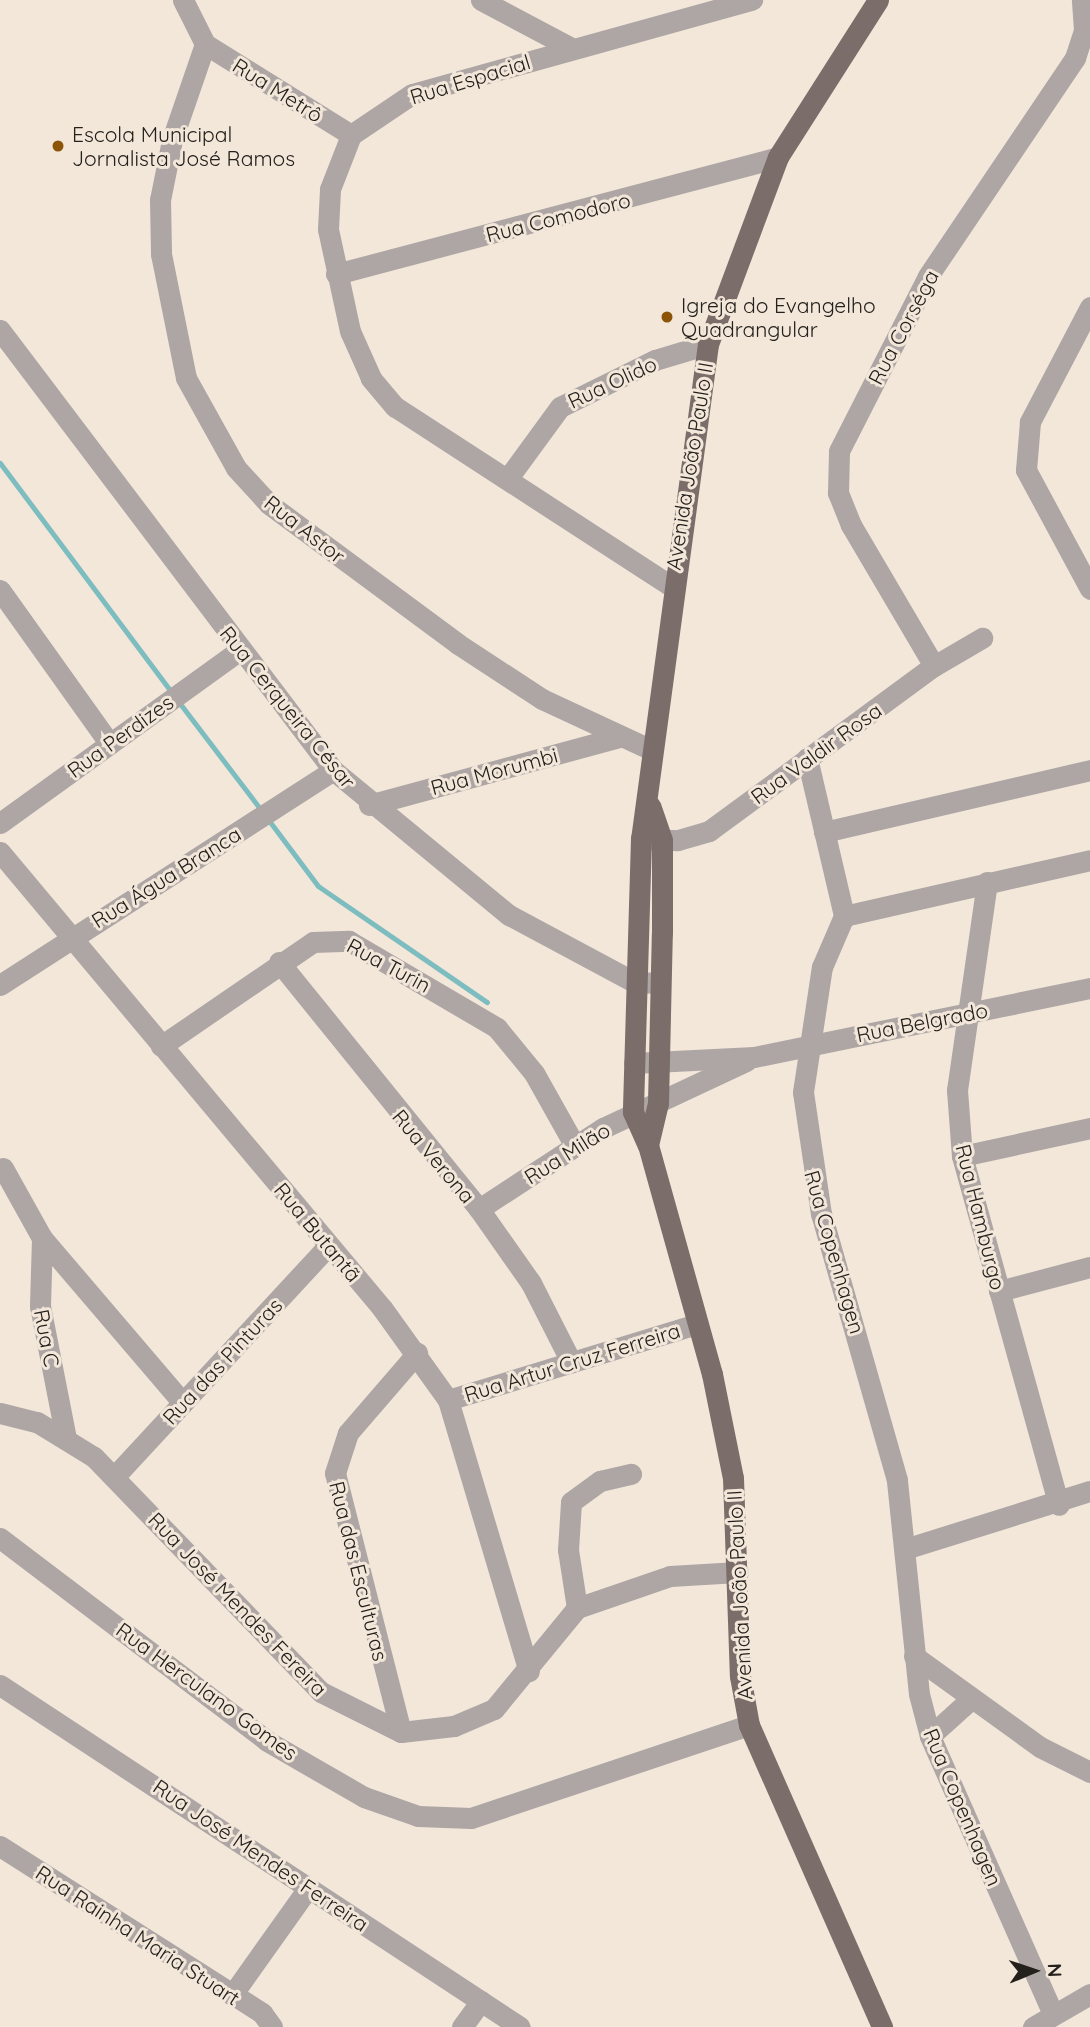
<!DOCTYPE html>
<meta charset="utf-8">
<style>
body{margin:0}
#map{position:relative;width:1090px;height:2027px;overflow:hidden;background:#f3e7da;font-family:Quicksand,sans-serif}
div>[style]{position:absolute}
.stream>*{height:5px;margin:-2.5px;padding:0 2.5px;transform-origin:2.5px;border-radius:2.5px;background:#7dbdc0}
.minor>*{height:21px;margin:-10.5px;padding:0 10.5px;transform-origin:10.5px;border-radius:10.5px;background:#ada6a4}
.primary>*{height:21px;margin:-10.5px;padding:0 10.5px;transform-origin:10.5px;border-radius:10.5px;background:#7b6d6a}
.dots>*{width:19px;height:19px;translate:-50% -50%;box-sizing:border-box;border:4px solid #f3e7da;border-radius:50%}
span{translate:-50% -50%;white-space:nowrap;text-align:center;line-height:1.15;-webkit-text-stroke:6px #f3e7da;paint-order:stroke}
.street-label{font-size:21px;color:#24201c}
.poi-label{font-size:21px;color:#24201c}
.left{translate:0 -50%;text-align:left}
.north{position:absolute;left:999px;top:1936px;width:70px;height:70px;-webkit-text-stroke:5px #f3e7da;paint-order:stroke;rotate:88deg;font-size:19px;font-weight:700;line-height:28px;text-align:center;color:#24201c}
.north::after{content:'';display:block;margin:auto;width:24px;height:32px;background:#24201c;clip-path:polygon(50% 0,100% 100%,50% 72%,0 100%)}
</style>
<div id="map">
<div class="stream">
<div style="left:0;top:463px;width:287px;rotate:53.2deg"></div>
<div style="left:178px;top:701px;width:137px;rotate:52.7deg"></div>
<div style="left:267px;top:818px;width:85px;rotate:53.1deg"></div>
<div style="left:318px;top:886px;width:205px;rotate:34.5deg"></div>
</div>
<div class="minor">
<div style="left:183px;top:0;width:49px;rotate:63.4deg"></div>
<div style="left:481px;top:0;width:104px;rotate:28deg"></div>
<div style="left:205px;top:44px;width:102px;rotate:109deg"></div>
<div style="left:172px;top:140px;width:61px;rotate:101.3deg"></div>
<div style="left:160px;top:200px;width:54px;rotate:88.9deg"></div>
<div style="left:161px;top:254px;width:126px;rotate:78.6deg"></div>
<div style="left:186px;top:378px;width:103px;rotate:60.9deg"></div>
<div style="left:236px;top:468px;width:49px;rotate:47.5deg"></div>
<div style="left:269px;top:504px;width:235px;rotate:36.5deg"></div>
<div style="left:458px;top:644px;width:100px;rotate:33.2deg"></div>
<div style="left:542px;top:699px;width:121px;rotate:24.9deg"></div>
<div style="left:205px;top:44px;width:172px;rotate:31.9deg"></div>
<div style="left:336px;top:274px;width:457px;rotate:-14.8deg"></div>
<div style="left:1090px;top:307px;width:130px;rotate:117.6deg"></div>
<div style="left:1030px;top:422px;width:48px;rotate:94.8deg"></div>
<div style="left:1026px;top:470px;width:135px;rotate:61.7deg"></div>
<div style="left:0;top:330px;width:552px;rotate:52.88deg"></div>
<div style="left:333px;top:770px;width:228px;rotate:39.5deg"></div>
<div style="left:509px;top:915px;width:142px;rotate:28.2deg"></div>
<div style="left:634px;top:982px;width:26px;rotate:2deg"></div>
<div style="left:508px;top:478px;width:88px;rotate:-53.8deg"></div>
<div style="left:560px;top:407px;width:106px;rotate:-26.3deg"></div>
<div style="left:655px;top:360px;width:55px;rotate:-16.8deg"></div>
<div style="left:671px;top:586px;width:329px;rotate:-147deg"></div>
<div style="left:395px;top:407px;width:38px;rotate:-130deg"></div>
<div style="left:371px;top:378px;width:51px;rotate:-114.1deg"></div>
<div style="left:350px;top:331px;width:104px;rotate:-102.2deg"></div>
<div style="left:328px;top:229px;width:40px;rotate:-87.1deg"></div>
<div style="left:330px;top:189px;width:58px;rotate:-68.7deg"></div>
<div style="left:351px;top:135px;width:73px;rotate:-33.9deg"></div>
<div style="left:412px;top:94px;width:353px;rotate:-15.5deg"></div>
<div style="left:0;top:590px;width:189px;rotate:54.5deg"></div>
<div style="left:934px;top:666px;width:164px;rotate:-120.5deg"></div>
<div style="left:851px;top:525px;width:35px;rotate:-112deg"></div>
<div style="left:838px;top:493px;width:42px;rotate:-88.6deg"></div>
<div style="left:839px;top:451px;width:196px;rotate:-63deg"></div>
<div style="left:928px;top:276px;width:263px;rotate:-56deg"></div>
<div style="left:1075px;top:58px;width:29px;rotate:-72deg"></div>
<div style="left:1084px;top:30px;width:30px;rotate:-94deg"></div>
<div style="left:807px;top:758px;width:162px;rotate:76.8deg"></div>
<div style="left:369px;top:805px;width:259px;rotate:-15.2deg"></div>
<div style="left:0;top:823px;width:297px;rotate:-35.8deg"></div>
<div style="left:824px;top:832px;width:273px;rotate:-13.1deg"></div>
<div style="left:645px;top:839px;width:33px;rotate:2deg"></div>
<div style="left:678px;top:840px;width:32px;rotate:-16deg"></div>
<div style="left:709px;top:831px;width:279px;rotate:-36.3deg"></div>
<div style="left:934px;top:666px;width:56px;rotate:-30.3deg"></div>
<div style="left:0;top:852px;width:595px;rotate:50.05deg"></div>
<div style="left:382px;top:1308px;width:113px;rotate:54.3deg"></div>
<div style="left:448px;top:1400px;width:283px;rotate:73.4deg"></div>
<div style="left:987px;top:882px;width:210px;rotate:98.2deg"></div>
<div style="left:957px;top:1090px;width:66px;rotate:85.7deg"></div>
<div style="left:962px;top:1156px;width:362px;rotate:74.5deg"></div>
<div style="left:279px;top:962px;width:318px;rotate:51deg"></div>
<div style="left:479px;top:1209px;width:90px;rotate:54.9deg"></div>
<div style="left:531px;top:1283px;width:89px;rotate:63.1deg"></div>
<div style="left:0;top:985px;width:396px;rotate:-32.8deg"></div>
<div style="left:161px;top:1046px;width:184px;rotate:-34.4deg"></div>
<div style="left:313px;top:942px;width:36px;rotate:-2deg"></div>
<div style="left:349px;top:941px;width:172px;rotate:30.4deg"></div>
<div style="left:497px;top:1028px;width:58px;rotate:50.6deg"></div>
<div style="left:534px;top:1073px;width:84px;rotate:60.7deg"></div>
<div style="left:634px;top:1063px;width:120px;rotate:-2.9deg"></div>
<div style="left:754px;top:1057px;width:343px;rotate:-11.6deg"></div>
<div style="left:962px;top:1156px;width:131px;rotate:-12.3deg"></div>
<div style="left:3px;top:1168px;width:80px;rotate:60.9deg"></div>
<div style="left:42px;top:1238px;width:217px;rotate:49.5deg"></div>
<div style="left:479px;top:1209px;width:148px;rotate:-33.2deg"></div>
<div style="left:603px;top:1128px;width:158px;rotate:-25.1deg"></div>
<div style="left:42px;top:1238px;width:68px;rotate:91.7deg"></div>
<div style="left:40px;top:1306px;width:135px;rotate:78.9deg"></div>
<div style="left:999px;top:1291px;width:94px;rotate:-14.8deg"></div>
<div style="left:448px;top:1400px;width:260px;rotate:-17deg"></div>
<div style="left:0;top:1413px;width:38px;rotate:14deg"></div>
<div style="left:37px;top:1422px;width:67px;rotate:31.6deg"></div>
<div style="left:94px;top:1457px;width:327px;rotate:46deg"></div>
<div style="left:321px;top:1692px;width:89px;rotate:26.6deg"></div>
<div style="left:401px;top:1732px;width:53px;rotate:-6.5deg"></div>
<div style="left:454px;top:1726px;width:43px;rotate:-23deg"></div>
<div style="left:494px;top:1709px;width:131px;rotate:-50.6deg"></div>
<div style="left:577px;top:1608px;width:98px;rotate:-19deg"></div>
<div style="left:670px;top:1576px;width:68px;rotate:-3.4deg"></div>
<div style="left:115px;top:1476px;width:313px;rotate:-47.2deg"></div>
<div style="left:0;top:1538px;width:335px;rotate:37.2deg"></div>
<div style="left:267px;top:1741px;width:112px;rotate:30deg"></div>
<div style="left:364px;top:1797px;width:57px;rotate:19.4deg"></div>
<div style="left:418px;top:1816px;width:53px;rotate:2.2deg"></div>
<div style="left:471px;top:1818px;width:293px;rotate:-18.5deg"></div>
<div style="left:908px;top:1548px;width:191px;rotate:-17.4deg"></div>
<div style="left:577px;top:1608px;width:59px;rotate:-98.8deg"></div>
<div style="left:568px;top:1550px;width:48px;rotate:-86.4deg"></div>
<div style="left:571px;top:1502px;width:36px;rotate:-36deg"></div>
<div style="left:600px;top:1481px;width:32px;rotate:-13deg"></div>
<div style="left:914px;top:1656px;width:155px;rotate:35.8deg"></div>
<div style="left:1040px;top:1747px;width:56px;rotate:26.6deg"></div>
<div style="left:0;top:1685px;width:622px;rotate:33.33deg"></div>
<div style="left:401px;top:1732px;width:267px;rotate:-104.3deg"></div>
<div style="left:335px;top:1473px;width:42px;rotate:-72deg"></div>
<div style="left:348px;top:1433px;width:106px;rotate:-49.2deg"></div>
<div style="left:930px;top:1736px;width:55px;rotate:-42.1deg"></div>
<div style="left:0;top:1846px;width:311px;rotate:32.5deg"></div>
<div style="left:262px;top:2013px;width:17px;rotate:54deg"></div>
<div style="left:232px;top:1995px;width:131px;rotate:-54.6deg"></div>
<div style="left:1053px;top:2014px;width:304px;rotate:-113.9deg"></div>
<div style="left:930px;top:1736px;width:43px;rotate:-104.7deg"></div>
<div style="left:919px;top:1694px;width:215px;rotate:-95.9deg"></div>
<div style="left:897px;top:1480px;width:277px;rotate:-105.9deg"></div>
<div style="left:821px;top:1214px;width:123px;rotate:-98.4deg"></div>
<div style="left:803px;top:1092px;width:126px;rotate:-81.4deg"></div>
<div style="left:822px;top:967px;width:56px;rotate:-66.7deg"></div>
<div style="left:844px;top:916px;width:252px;rotate:-12.8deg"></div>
<div style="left:462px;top:2027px;width:32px;rotate:-54deg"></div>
<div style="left:1033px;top:2027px;width:66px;rotate:-30.1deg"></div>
</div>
<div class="primary">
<div style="left:878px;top:0;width:186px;rotate:122.5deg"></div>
<div style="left:778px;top:157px;width:200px;rotate:110.5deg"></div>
<div style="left:708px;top:344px;width:499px;rotate:97.7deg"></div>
<div style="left:641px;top:838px;width:274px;rotate:91.7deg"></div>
<div style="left:633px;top:1112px;width:36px;rotate:66deg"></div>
<div style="left:648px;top:1145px;width:238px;rotate:74.4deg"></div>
<div style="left:712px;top:1374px;width:106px;rotate:78.6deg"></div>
<div style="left:733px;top:1478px;width:198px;rotate:88deg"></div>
<div style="left:740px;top:1676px;width:50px;rotate:79.6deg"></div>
<div style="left:749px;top:1725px;width:330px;rotate:66.2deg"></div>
<div style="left:648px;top:1145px;width:43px;rotate:-76.6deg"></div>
<div style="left:658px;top:1103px;width:170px;rotate:-88.7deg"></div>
<div style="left:662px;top:933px;width:93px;rotate:-90deg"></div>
<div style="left:662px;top:840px;width:36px;rotate:-109deg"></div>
</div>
<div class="dots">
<div style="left:58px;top:146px;background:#8b5407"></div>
<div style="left:667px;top:317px;background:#8b5407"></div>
</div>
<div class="street-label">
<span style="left:470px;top:79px;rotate:-17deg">Rua Espacial</span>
<span style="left:278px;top:90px;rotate:32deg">Rua Metrô</span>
<span style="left:558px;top:217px;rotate:-14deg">Rua Comodoro</span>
<span style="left:903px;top:327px;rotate:-62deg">Rua Corséga</span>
<span style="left:612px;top:382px;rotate:-25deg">Rua Olido</span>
<span style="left:689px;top:466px;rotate:-81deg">Avenida João Paulo II</span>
<span style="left:305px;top:529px;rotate:38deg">Rua Astor</span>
<span style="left:288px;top:707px;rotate:51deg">Rua Cerqueira César</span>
<span style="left:120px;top:736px;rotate:-36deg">Rua Perdizes</span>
<span style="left:816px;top:753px;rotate:-36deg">Rua Valdir Rosa</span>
<span style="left:494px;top:771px;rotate:-15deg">Rua Morumbi</span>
<span style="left:166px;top:877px;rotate:-32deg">Rua Água Branca</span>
<span style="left:389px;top:965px;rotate:28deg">Rua Turin</span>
<span style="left:922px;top:1022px;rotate:-11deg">Rua Belgrado</span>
<span style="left:567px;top:1153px;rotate:-32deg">Rua Milão</span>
<span style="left:434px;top:1156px;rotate:50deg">Rua Verona</span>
<span style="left:981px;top:1217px;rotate:76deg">Rua Hamburgo</span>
<span style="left:318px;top:1232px;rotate:50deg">Rua Butantã</span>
<span style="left:835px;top:1252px;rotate:74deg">Rua Copenhagen</span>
<span style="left:47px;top:1338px;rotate:79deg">Rua C</span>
<span style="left:222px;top:1361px;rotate:-47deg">Rua das Pinturas</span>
<span style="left:572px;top:1362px;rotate:-17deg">Rua Artur Cruz Ferreira</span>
<span style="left:359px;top:1571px;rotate:76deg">Rua das Esculturas</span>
<span style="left:739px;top:1595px;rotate:-93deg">Avenida João Paulo II</span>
<span style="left:238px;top:1604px;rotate:46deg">Rua José Mendes Fereira</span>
<span style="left:207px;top:1691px;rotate:36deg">Rua Herculano Gomes</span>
<span style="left:963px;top:1807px;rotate:67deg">Rua Copenhagen</span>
<span style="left:261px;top:1855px;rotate:34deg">Rua José Mendes Ferreira</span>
<span style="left:138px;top:1935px;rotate:33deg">Rua Rainha Maria Stuart</span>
</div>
<div class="poi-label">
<span class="left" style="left:72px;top:146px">Escola Municipal<br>Jornalista José Ramos</span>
<span class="left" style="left:681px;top:317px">Igreja do Evangelho<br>Quadrangular</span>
</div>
<div class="north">N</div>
</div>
